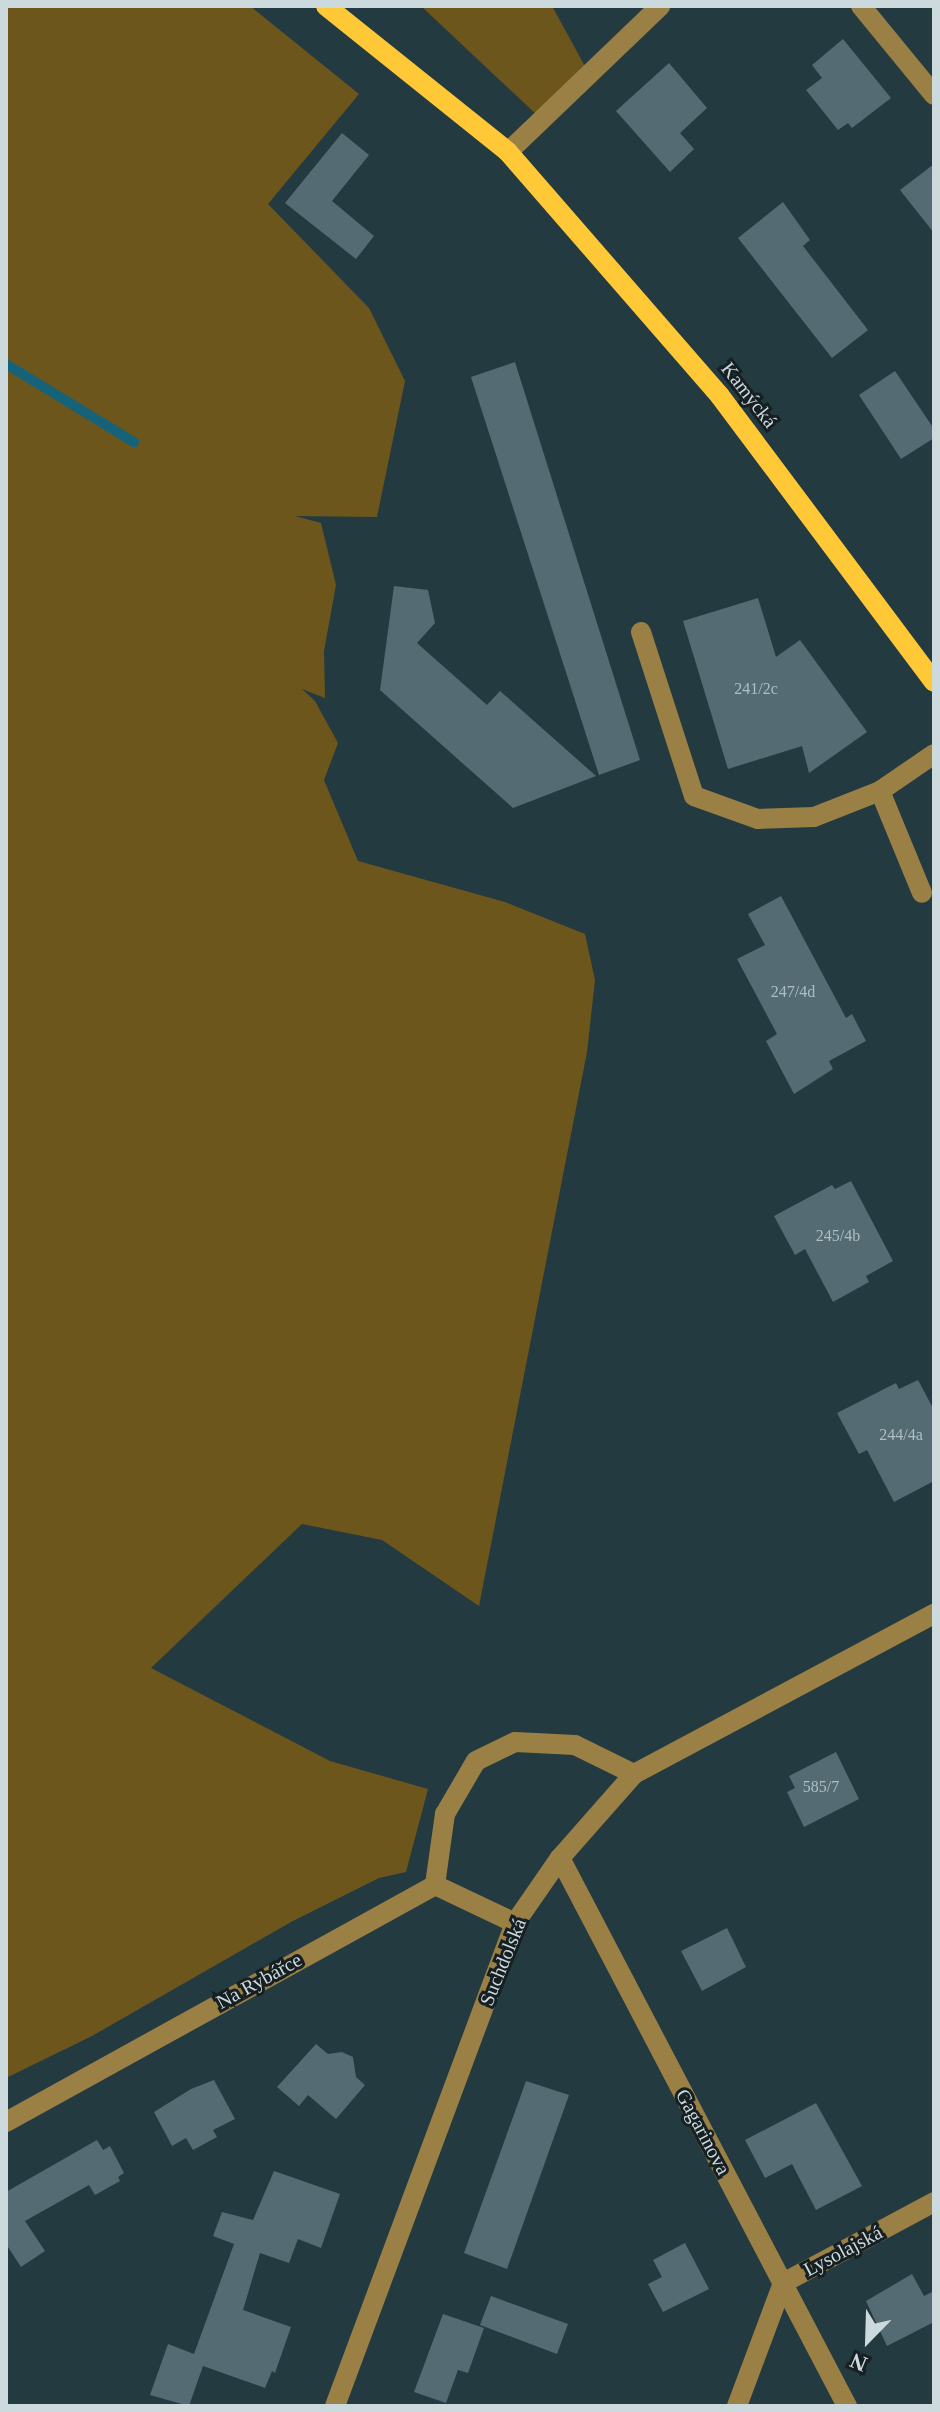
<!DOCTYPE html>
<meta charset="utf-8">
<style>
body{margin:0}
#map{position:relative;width:940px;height:2412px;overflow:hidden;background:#243a41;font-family:"Times New Roman",serif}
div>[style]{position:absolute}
.green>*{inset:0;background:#6d561b}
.stream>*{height:10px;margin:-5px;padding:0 5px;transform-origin:5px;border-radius:5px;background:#166379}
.building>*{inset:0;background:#546b73}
.minor>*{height:20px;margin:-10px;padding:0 10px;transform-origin:10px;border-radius:10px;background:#9a8044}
.major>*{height:20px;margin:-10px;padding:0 10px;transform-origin:10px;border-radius:10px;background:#ffc836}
span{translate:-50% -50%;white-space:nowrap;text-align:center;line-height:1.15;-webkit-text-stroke:6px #161f22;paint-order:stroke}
.number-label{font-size:16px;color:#aebec2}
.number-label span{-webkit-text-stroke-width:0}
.street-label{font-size:20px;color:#ccd9dd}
.frame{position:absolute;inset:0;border:8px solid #ccd9dd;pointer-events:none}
.north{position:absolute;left:828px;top:2300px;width:80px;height:80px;-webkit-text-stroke:6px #161f22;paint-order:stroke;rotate:203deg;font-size:22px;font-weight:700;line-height:32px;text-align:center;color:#ccd9dd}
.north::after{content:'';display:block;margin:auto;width:28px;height:36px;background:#ccd9dd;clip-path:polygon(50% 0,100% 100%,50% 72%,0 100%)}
</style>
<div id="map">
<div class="green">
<div style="clip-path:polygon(6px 6px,250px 6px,359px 94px,268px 204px,369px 308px,405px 381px,377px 517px,295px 516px,321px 523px,336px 585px,324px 651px,325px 698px,302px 689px,315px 701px,338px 743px,324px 780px,358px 861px,505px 902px,585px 934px,595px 980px,587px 1052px,479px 1606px,382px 1540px,302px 1524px,151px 1668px,330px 1761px,428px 1789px,406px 1872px,379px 1878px,291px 1922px,92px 2036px,6px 2078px)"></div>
<div style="clip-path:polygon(421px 6px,552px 6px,587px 70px,537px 115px)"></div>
</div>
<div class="stream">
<div style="left:6px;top:364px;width:150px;rotate:31.4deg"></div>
</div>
<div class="building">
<div style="clip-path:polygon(843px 39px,891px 98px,852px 128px,848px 123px,838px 130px,806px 90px,822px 78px,812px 65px)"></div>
<div style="clip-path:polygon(669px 63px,707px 108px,680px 133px,694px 149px,670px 172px,616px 111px)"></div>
<div style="clip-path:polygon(342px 133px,369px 155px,332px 201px,374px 236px,356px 259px,285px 203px)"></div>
<div style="clip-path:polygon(934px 164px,934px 233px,900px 190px)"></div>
<div style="clip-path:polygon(783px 202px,810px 240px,803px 246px,868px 330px,832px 358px,738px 238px)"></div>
<div style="clip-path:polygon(515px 362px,640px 760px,599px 775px,471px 377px)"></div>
<div style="clip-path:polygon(895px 371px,934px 429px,934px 438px,901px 459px,859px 395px)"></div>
<div style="clip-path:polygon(394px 586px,428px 590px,435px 623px,417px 643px,487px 705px,500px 691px,596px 776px,513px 808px,380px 690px)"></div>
<div style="clip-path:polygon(758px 598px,776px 657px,800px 640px,867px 732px,809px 773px,802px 746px,728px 769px,683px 621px)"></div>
<div style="clip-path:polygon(781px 896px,846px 1018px,852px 1014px,866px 1041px,829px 1061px,833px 1069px,794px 1094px,766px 1041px,777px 1034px,737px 959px,765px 945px,748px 914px)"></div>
<div style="clip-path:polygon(851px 1181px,893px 1261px,866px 1276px,869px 1282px,833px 1302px,805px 1249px,795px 1255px,774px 1216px,832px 1185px,835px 1189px)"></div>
<div style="clip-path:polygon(918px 1380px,934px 1410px,934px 1481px,894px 1502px,867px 1450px,859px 1454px,837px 1413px,896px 1383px,899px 1389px)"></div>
<div style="clip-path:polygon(836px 1752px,859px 1799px,804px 1827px,787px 1792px,795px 1788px,789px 1776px)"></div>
<div style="clip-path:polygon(727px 1928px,746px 1967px,702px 1991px,681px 1951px)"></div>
<div style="clip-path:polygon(316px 2044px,328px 2054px,342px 2052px,353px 2057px,356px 2077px,365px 2085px,336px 2119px,308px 2095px,299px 2106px,277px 2087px)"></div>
<div style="clip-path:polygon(214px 2080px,235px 2119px,213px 2130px,217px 2137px,193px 2150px,186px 2138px,172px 2146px,154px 2112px,191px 2089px)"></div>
<div style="clip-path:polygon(526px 2081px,569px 2095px,507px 2269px,464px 2253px)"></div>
<div style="clip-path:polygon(816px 2103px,862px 2186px,816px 2210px,792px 2164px,765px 2178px,745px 2140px)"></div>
<div style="clip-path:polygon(97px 2140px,103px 2150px,110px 2146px,124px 2173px,118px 2177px,120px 2181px,95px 2195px,89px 2185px,25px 2221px,45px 2251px,21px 2267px,6px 2244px,6px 2192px)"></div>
<div style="clip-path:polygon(274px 2171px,340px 2194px,321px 2248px,298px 2239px,289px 2263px,260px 2253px,243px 2310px,291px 2327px,275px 2373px,272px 2371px,265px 2388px,203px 2366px,189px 2406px,150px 2395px,168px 2344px,194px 2354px,234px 2244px,213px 2236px,222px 2212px,253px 2220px)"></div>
<div style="clip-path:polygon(685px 2243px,709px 2289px,663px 2312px,648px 2284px,662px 2277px,653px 2260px)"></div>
<div style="clip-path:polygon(912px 2274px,924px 2296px,934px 2291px,934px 2322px,887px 2346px,866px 2301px)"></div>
<div style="clip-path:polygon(491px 2296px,568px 2324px,557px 2354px,480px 2325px)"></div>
<div style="clip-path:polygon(443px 2314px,484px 2328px,468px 2373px,458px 2370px,446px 2403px,414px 2392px)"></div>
</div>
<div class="minor">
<div style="left:861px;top:6px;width:115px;rotate:50.6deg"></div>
<div style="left:508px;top:152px;width:211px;rotate:-43.8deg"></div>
<div style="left:641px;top:632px;width:172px;rotate:72.1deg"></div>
<div style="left:694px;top:796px;width:68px;rotate:19.8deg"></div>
<div style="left:758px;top:819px;width:56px;rotate:-2deg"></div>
<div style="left:814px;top:817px;width:71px;rotate:-21.5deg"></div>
<div style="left:880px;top:791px;width:65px;rotate:-34.4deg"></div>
<div style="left:880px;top:791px;width:110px;rotate:67.6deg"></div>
<div style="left:560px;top:1858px;width:619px;rotate:62.36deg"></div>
<div style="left:435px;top:1885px;width:72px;rotate:-82deg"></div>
<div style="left:445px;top:1814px;width:61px;rotate:-59.7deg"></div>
<div style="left:476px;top:1761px;width:43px;rotate:-26deg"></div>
<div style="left:515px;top:1742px;width:60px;rotate:2.9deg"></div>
<div style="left:575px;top:1745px;width:66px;rotate:26.2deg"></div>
<div style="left:435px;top:1885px;width:89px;rotate:25.4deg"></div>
<div style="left:6px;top:2122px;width:490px;rotate:-28.9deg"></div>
<div style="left:335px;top:2406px;width:515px;rotate:-69.56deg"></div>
<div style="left:515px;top:1923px;width:79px;rotate:-55.3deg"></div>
<div style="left:560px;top:1858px;width:112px;rotate:-48.6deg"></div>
<div style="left:634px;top:1774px;width:340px;rotate:-28.1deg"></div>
<div style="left:737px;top:2406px;width:131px;rotate:-69.5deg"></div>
<div style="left:783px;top:2283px;width:171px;rotate:-28.2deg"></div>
</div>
<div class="major">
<div style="left:326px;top:6px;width:233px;rotate:38.7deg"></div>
<div style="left:508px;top:152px;width:323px;rotate:49deg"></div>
<div style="left:720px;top:396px;width:357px;rotate:53.2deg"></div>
</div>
<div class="number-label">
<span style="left:756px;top:689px">241/2c</span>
<span style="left:793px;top:992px">247/4d</span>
<span style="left:838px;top:1236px">245/4b</span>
<span style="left:901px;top:1435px">244/4a</span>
<span style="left:821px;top:1787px">585/7</span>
</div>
<div class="street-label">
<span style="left:749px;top:395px;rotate:52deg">Kamýcká</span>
<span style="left:503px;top:1962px;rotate:-68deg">Suchdolská</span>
<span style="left:259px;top:1981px;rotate:-29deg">Na Rybářce</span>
<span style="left:703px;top:2132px;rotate:62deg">Gagarinova</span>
<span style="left:843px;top:2251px;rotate:-28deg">Lysolajská</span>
</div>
<div class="frame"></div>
<div class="north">N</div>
</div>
